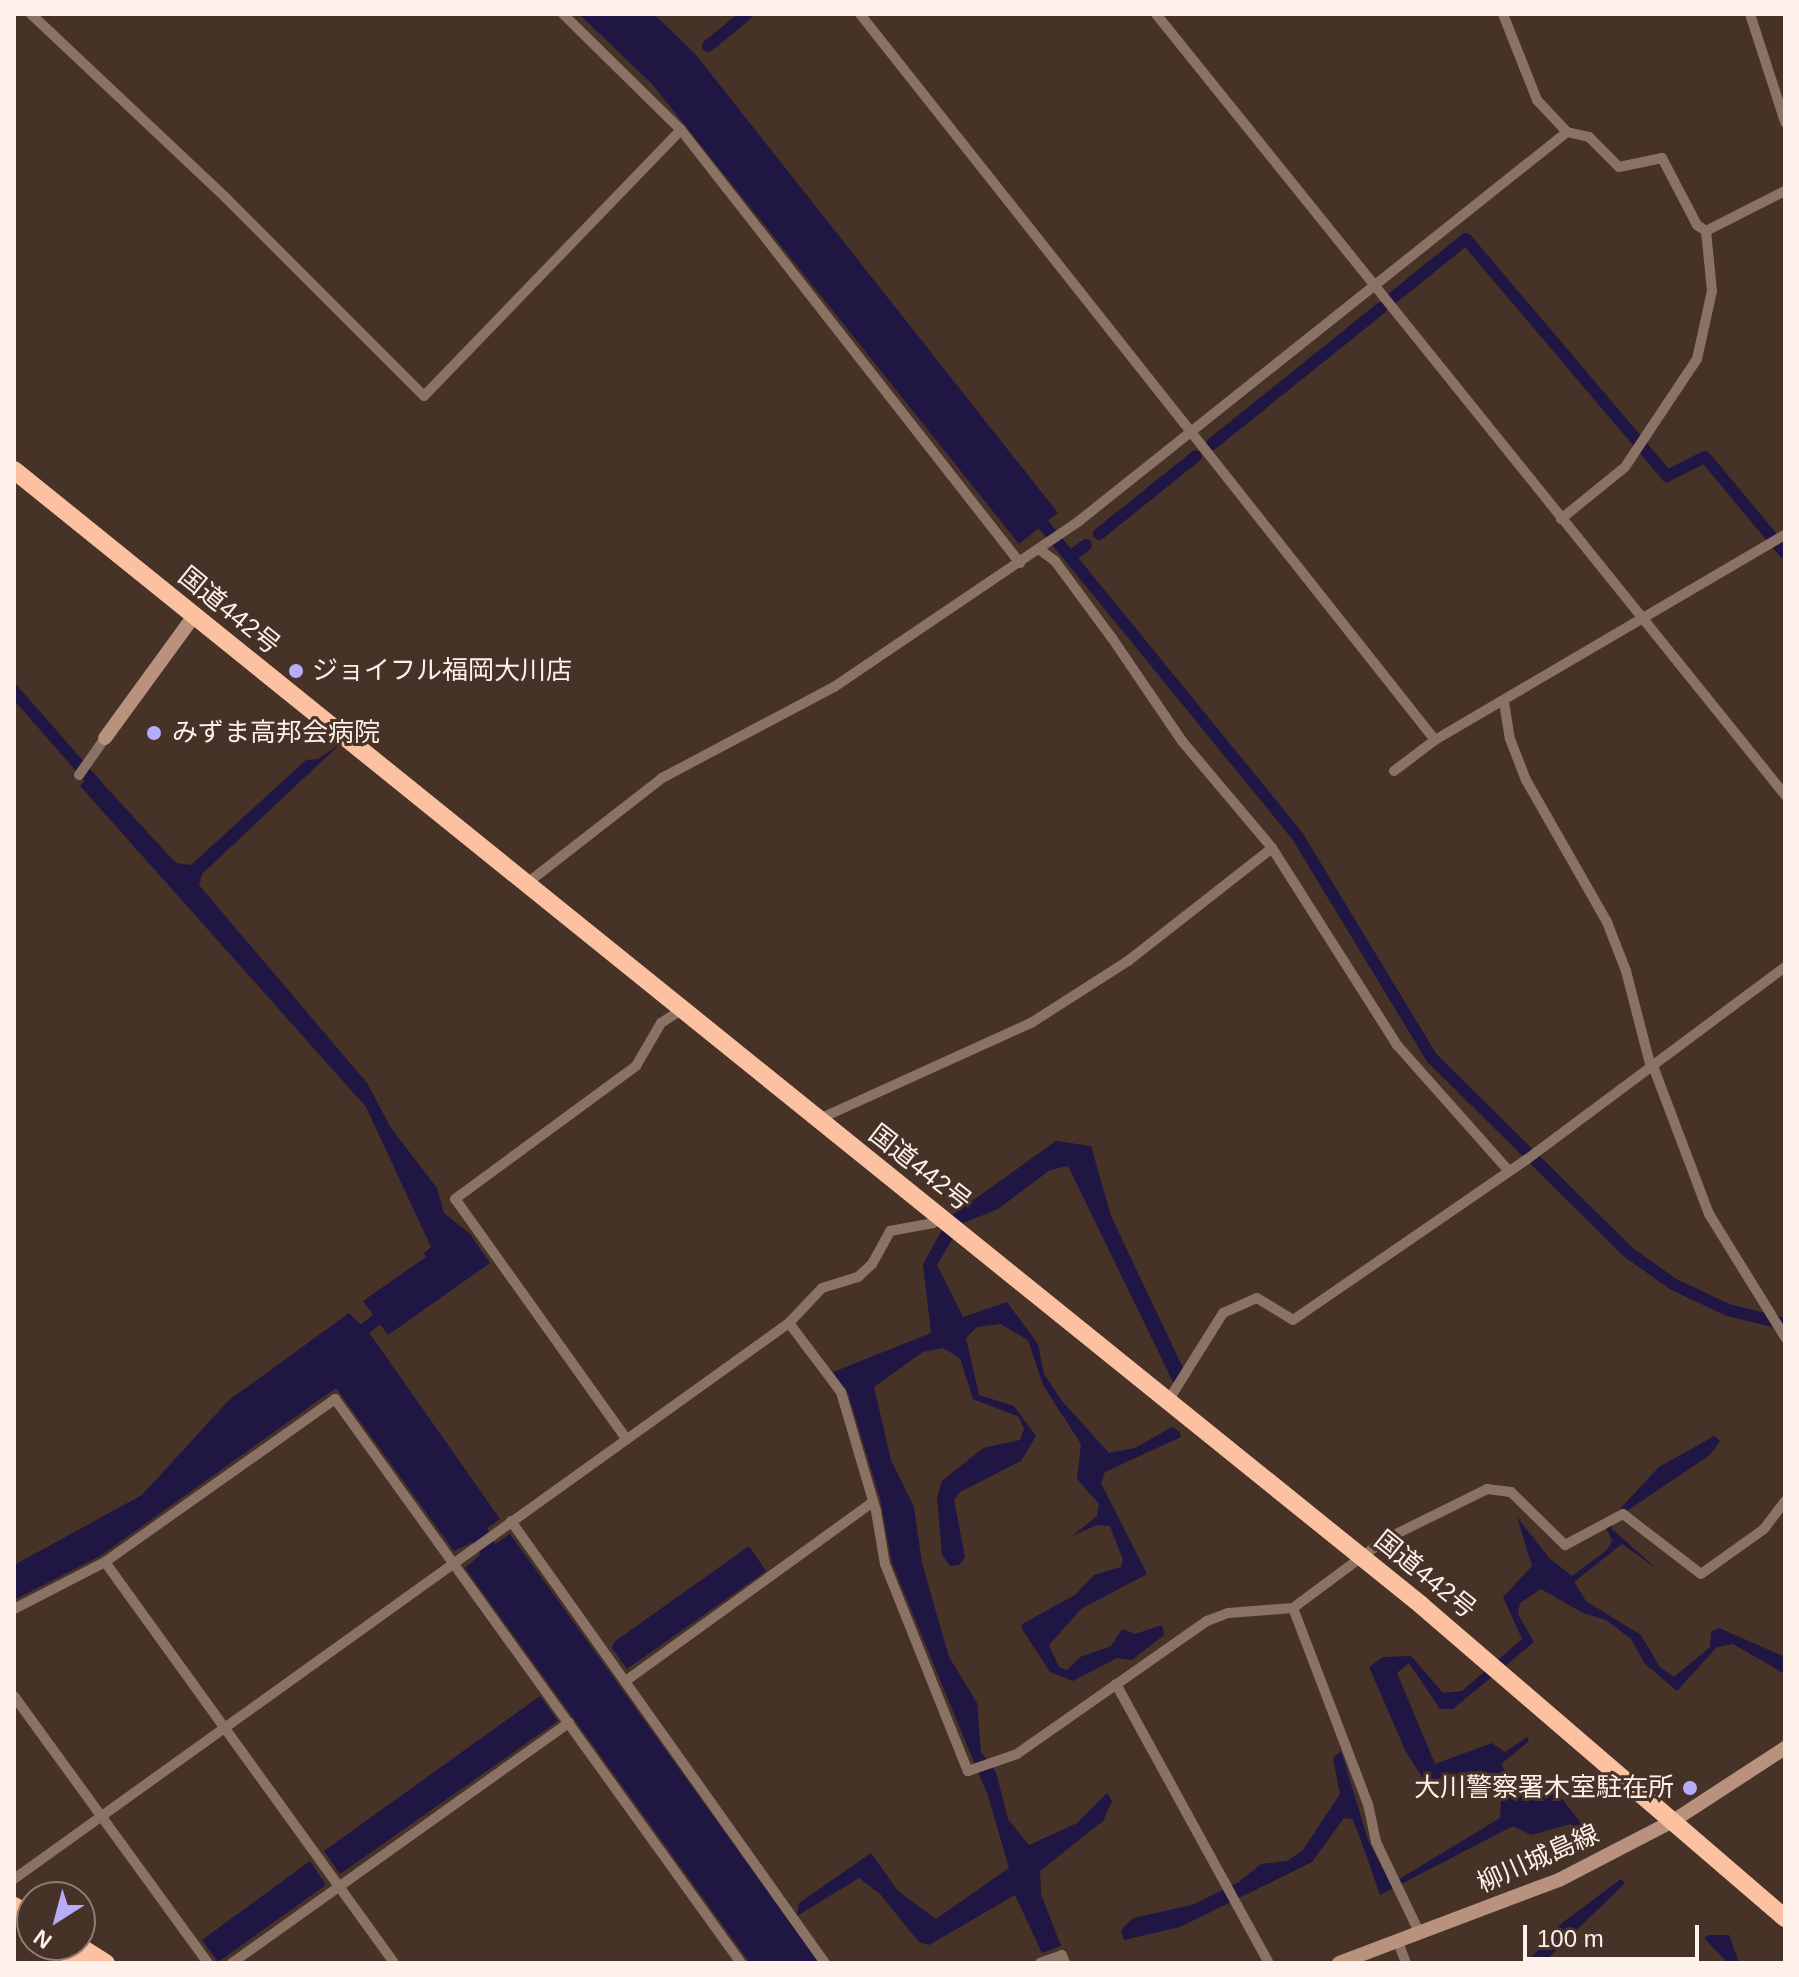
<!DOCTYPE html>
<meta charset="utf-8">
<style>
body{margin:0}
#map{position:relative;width:1799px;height:1977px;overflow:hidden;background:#473227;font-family:Arial,"Noto Sans JP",sans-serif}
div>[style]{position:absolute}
.water>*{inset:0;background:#201643}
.canal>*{height:12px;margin:-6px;padding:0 6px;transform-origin:6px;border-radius:6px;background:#201643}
.street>*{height:10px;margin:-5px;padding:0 5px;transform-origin:5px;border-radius:5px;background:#8a7265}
.secondary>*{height:14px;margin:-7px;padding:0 7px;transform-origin:7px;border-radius:7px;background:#b8927d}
.highway>*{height:18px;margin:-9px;padding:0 9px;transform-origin:9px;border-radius:9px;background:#fcc1a0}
.dots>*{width:22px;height:22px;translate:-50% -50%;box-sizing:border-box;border:4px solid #473227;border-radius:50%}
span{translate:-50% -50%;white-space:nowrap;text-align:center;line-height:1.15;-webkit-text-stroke:6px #473227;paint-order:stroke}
.street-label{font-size:26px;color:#fef1e9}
.poi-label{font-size:26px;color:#fef1e9}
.left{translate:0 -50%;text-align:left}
.right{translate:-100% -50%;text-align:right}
.frame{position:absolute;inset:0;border:16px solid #fef1e9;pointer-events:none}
.north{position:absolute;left:16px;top:1881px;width:80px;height:80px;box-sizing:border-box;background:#473227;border:2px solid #907e75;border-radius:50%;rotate:216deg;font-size:22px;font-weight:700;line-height:32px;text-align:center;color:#fef1e9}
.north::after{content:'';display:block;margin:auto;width:28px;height:36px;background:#b6acf8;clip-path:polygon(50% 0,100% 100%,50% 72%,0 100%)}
.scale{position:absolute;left:1523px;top:1925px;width:176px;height:36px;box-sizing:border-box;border:4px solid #fef1e9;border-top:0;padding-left:10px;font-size:24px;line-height:28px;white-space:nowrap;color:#fef1e9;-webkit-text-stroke:6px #473227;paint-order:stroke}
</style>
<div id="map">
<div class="water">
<div style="clip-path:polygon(579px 14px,654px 14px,696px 55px,1058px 513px,1019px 544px,652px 84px)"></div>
<div style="clip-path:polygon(340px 744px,202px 874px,199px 885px,367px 1083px,391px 1128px,437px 1188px,444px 1213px,470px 1234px,490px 1263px,388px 1335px,363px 1301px,426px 1257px,424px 1253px,431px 1247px,366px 1107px,80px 786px,92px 772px,176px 863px,191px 865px,306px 760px,318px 759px)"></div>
<div style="clip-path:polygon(1056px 1141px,1091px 1146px,1111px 1216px,1184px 1370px,1174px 1384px,1068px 1166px,1050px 1170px,998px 1209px,961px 1224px,937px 1265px,963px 1317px,1007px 1302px,1038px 1344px,1044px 1374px,1062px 1401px,1109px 1453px,1135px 1448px,1172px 1427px,1180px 1432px,1181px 1437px,1105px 1472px,1101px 1483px,1147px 1574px,1081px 1609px,1049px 1645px,1059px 1667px,1067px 1670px,1080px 1657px,1111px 1646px,1122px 1629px,1135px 1634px,1162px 1625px,1164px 1635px,1132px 1660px,1117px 1658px,1073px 1681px,1050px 1672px,1022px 1629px,1022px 1624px,1075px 1595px,1094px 1575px,1121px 1567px,1123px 1560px,1110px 1526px,1097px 1525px,1072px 1536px,1097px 1516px,1099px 1504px,1077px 1479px,1081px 1444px,1043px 1385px,1028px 1340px,1000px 1324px,977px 1327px,966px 1338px,979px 1395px,1014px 1406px,1036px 1436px,1021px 1461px,960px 1492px,954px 1500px,965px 1557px,959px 1565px,950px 1566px,942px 1555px,937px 1498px,942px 1481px,983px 1448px,1020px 1440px,1024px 1429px,1019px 1417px,973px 1399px,960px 1358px,943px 1348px,923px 1352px,874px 1387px,891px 1460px,914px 1507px,922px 1563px,949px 1657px,977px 1703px,981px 1752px,996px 1772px,1008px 1819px,1029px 1845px,1077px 1823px,1107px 1793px,1112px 1801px,1103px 1821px,1040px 1871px,1041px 1894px,1061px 1946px,1042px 1953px,1015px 1895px,929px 1945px,919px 1942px,880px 1894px,859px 1878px,797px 1916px,799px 1903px,871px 1853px,898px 1891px,936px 1919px,1009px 1868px,988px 1796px,892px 1563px,880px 1498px,848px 1393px,833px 1372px,931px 1333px,923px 1264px,942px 1230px,951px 1216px)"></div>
<div style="clip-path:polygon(349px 1313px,368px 1331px,500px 1519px,487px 1528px,495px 1544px,510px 1534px,819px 1963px,750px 1963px,465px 1568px,481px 1554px,473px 1542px,454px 1551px,336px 1388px,100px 1556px,14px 1600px,14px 1565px,142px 1495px,229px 1400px)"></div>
<div style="clip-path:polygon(1714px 1436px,1720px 1441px,1710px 1455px,1618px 1517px,1611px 1528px,1657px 1569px,1622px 1544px,1574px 1582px,1586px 1601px,1641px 1635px,1660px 1667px,1674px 1677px,1710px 1647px,1711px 1632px,1719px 1628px,1785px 1657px,1785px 1674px,1733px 1644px,1717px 1647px,1677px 1691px,1645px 1664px,1631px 1639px,1606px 1620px,1583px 1613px,1541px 1589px,1520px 1603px,1518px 1614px,1534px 1642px,1453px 1709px,1440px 1709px,1409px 1663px,1397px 1673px,1435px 1764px,1492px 1743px,1505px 1752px,1527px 1737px,1529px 1741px,1501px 1764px,1514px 1788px,1525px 1796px,1555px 1790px,1593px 1838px,1589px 1844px,1571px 1824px,1531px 1835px,1513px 1826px,1380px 1895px,1358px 1832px,1352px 1819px,1344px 1818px,1312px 1862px,1180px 1927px,1124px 1940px,1121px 1930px,1133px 1918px,1192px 1905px,1239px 1882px,1261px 1864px,1287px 1861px,1303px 1850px,1340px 1794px,1333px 1758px,1341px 1751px,1368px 1840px,1391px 1884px,1500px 1818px,1501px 1800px,1483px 1774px,1428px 1786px,1406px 1752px,1369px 1667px,1383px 1657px,1411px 1656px,1443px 1693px,1462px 1691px,1522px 1639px,1503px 1597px,1532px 1566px,1517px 1517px,1549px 1558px,1572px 1576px,1607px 1550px,1612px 1541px,1605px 1525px,1659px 1467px)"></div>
<div style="clip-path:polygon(749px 1546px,766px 1571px,627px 1669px,612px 1648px,614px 1642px)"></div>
<div style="clip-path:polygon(540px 1696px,558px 1721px,340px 1874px,324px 1851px)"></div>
<div style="clip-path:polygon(310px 1861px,326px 1885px,218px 1962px,202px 1940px)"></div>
<div style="clip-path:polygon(1621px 1879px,1625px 1883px,1543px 1963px,1520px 1963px,1534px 1955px,1558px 1926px)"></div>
<div style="clip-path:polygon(1709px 1935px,1729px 1935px,1739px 1963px,1728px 1963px,1704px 1938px)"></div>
</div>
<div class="canal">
<div style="left:708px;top:46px;width:50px;rotate:-39.4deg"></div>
<div style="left:1394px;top:297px;width:92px;rotate:-38.9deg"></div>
<div style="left:1466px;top:239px;width:311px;rotate:49.7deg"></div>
<div style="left:1667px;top:476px;width:42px;rotate:-26.6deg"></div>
<div style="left:1705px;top:457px;width:125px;rotate:50.2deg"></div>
<div style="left:1212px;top:444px;width:217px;rotate:-38.8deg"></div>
<div style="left:1034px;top:513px;width:418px;rotate:50.8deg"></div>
<div style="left:1298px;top:837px;width:258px;rotate:58.8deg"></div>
<div style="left:1432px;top:1058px;width:276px;rotate:44.7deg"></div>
<div style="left:1628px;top:1252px;width:55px;rotate:35.4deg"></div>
<div style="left:1673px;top:1284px;width:61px;rotate:25.3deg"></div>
<div style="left:1728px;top:1310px;width:59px;rotate:13.8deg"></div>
<div style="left:1099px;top:534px;width:124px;rotate:-38.8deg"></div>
<div style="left:1070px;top:557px;width:20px;rotate:-37deg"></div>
<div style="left:14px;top:691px;width:129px;rotate:48.8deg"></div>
<div style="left:353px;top:1338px;width:46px;rotate:-37.9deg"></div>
</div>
<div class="street">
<div style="left:31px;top:14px;width:268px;rotate:43.3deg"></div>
<div style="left:226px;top:198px;width:280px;rotate:45deg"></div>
<div style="left:424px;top:396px;width:370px;rotate:-46deg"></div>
<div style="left:563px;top:14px;width:165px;rotate:44.5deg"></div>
<div style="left:681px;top:130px;width:550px;rotate:51.94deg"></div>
<div style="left:860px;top:14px;width:926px;rotate:51.62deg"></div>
<div style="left:1156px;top:14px;width:1003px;rotate:51.15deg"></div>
<div style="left:1503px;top:14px;width:92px;rotate:68.4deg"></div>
<div style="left:1537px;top:100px;width:44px;rotate:46.8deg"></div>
<div style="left:1567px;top:132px;width:23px;rotate:13deg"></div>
<div style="left:1589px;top:137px;width:42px;rotate:45deg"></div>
<div style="left:1619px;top:167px;width:44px;rotate:-11.8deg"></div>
<div style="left:1662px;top:158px;width:76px;rotate:62.4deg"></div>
<div style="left:1697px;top:225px;width:11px;rotate:34deg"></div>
<div style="left:1750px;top:14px;width:114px;rotate:72deg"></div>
<div style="left:1706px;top:231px;width:89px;rotate:-26.9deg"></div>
<div style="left:1561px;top:519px;width:82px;rotate:-39.1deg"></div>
<div style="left:1625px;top:467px;width:130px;rotate:-56.3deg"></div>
<div style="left:1697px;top:359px;width:70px;rotate:-77.6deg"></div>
<div style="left:1712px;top:291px;width:60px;rotate:-95.7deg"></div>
<div style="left:1040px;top:550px;width:19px;rotate:36deg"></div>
<div style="left:1055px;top:561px;width:96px;rotate:53.5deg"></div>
<div style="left:1112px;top:638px;width:125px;rotate:55.8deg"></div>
<div style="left:1182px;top:741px;width:140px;rotate:49.9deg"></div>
<div style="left:1272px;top:848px;width:233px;rotate:57.6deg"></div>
<div style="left:1397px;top:1045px;width:166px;rotate:48.4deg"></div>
<div style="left:1504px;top:702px;width:37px;rotate:81deg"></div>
<div style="left:1510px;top:739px;width:44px;rotate:68.7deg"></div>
<div style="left:1526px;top:780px;width:163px;rotate:60.3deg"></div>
<div style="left:1607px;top:922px;width:53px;rotate:68.8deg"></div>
<div style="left:1626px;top:971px;width:100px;rotate:75.5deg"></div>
<div style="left:1394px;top:771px;width:51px;rotate:-37.1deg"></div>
<div style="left:1435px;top:740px;width:406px;rotate:-30.4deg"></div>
<div style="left:79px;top:775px;width:45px;rotate:-54.9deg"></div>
<div style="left:526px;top:884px;width:172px;rotate:-37.9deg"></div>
<div style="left:662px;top:778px;width:195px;rotate:-27.9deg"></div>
<div style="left:834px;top:687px;width:296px;rotate:-34.1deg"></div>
<div style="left:1079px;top:521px;width:624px;rotate:-38.56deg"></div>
<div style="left:1653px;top:1066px;width:158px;rotate:69.3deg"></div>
<div style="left:1709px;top:1214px;width:145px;rotate:58.3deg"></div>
<div style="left:817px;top:1120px;width:235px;rotate:-24.4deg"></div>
<div style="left:1031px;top:1023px;width:115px;rotate:-32.6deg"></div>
<div style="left:1128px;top:961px;width:183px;rotate:-38.1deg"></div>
<div style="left:789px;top:1323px;width:86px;rotate:53deg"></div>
<div style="left:841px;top:1392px;width:124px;rotate:73.6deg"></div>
<div style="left:876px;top:1511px;width:54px;rotate:80.4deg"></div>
<div style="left:885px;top:1564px;width:223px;rotate:68.2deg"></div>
<div style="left:968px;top:1771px;width:52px;rotate:-19.1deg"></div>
<div style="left:1017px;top:1754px;width:232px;rotate:-35deg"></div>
<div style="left:1207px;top:1621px;width:22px;rotate:-21deg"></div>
<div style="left:1228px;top:1613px;width:65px;rotate:-4.4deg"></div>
<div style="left:1293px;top:1608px;width:116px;rotate:-36.6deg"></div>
<div style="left:1386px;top:1539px;width:113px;rotate:-26.3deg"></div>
<div style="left:1487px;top:1489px;width:24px;rotate:7deg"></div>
<div style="left:1511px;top:1492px;width:76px;rotate:44.5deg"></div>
<div style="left:1565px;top:1545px;width:66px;rotate:-28.1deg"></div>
<div style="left:1623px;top:1514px;width:98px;rotate:37.6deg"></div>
<div style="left:1701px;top:1574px;width:77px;rotate:-35.5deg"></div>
<div style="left:1764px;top:1529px;width:35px;rotate:-53deg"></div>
<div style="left:1168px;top:1401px;width:104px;rotate:-58deg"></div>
<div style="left:1223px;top:1313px;width:37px;rotate:-24deg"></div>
<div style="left:1257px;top:1298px;width:42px;rotate:31.4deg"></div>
<div style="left:1293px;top:1320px;width:283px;rotate:-34.5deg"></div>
<div style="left:1526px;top:1160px;width:323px;rotate:-36.7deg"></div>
<div style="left:625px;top:1437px;width:292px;rotate:-125.5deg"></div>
<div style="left:455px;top:1199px;width:225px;rotate:-36.3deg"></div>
<div style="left:636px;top:1066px;width:50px;rotate:-59.8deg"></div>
<div style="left:661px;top:1023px;width:24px;rotate:-33deg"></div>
<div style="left:511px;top:1521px;width:542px;rotate:54.61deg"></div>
<div style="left:105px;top:1562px;width:494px;rotate:54.2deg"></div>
<div style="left:1293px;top:1608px;width:210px;rotate:69.1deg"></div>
<div style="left:1368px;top:1804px;width:39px;rotate:78deg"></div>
<div style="left:1376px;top:1842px;width:102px;rotate:64.4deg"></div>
<div style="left:14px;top:1609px;width:102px;rotate:-27.3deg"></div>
<div style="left:105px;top:1562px;width:282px;rotate:-35.3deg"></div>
<div style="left:335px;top:1399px;width:695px;rotate:54.25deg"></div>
<div style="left:627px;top:1680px;width:304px;rotate:-35.9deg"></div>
<div style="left:1116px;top:1684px;width:318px;rotate:61.3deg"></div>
<div style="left:14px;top:1696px;width:330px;rotate:54deg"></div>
<div style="left:14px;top:1879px;width:954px;rotate:-35.66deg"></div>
<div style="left:789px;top:1323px;width:48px;rotate:-46.7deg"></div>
<div style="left:822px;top:1288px;width:38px;rotate:-17deg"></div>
<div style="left:858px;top:1277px;width:19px;rotate:-43deg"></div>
<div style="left:872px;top:1264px;width:38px;rotate:-61deg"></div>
<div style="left:890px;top:1231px;width:44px;rotate:-10.5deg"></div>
<div style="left:933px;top:1223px;width:11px;rotate:-68deg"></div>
<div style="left:1398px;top:1942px;width:22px;rotate:69deg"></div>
<div style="left:232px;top:1963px;width:414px;rotate:-35.5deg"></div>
<div style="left:1040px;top:1963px;width:23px;rotate:-20deg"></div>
<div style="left:1062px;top:1955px;width:9px;rotate:69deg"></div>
</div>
<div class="secondary">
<div style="left:105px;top:738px;width:151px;rotate:-53.9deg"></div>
<div style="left:1339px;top:1963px;width:235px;rotate:-20.7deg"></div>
<div style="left:1559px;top:1880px;width:128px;rotate:-27.4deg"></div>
<div style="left:1673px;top:1821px;width:134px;rotate:-33.1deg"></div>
</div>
<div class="highway">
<div style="left:14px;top:470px;width:1808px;rotate:38.89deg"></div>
<div style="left:1421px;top:1605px;width:480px;rotate:40.7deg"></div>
<div style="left:14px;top:1906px;width:21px;rotate:31deg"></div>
<div style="left:53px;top:1945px;width:34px;rotate:32deg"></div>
<div style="left:77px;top:1945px;width:34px;rotate:32deg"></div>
</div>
<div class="dots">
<div style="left:296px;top:671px;background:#b6acf8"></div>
<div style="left:154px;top:733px;background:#b6acf8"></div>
<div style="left:1690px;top:1788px;background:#b6acf8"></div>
</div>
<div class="street-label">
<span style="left:229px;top:611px;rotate:39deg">国道442号</span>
<span style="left:920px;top:1168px;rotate:38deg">国道442号</span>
<span style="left:1425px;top:1575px;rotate:39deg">国道442号</span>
<span style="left:1538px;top:1859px;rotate:-24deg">柳川城島線</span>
</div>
<div class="poi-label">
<span class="left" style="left:312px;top:671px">ジョイフル福岡大川店</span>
<span class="left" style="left:172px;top:733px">みずま高邦会病院</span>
<span class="right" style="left:1674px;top:1788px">大川警察署木室駐在所</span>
</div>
<div class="frame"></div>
<div class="north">N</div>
<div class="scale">100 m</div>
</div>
